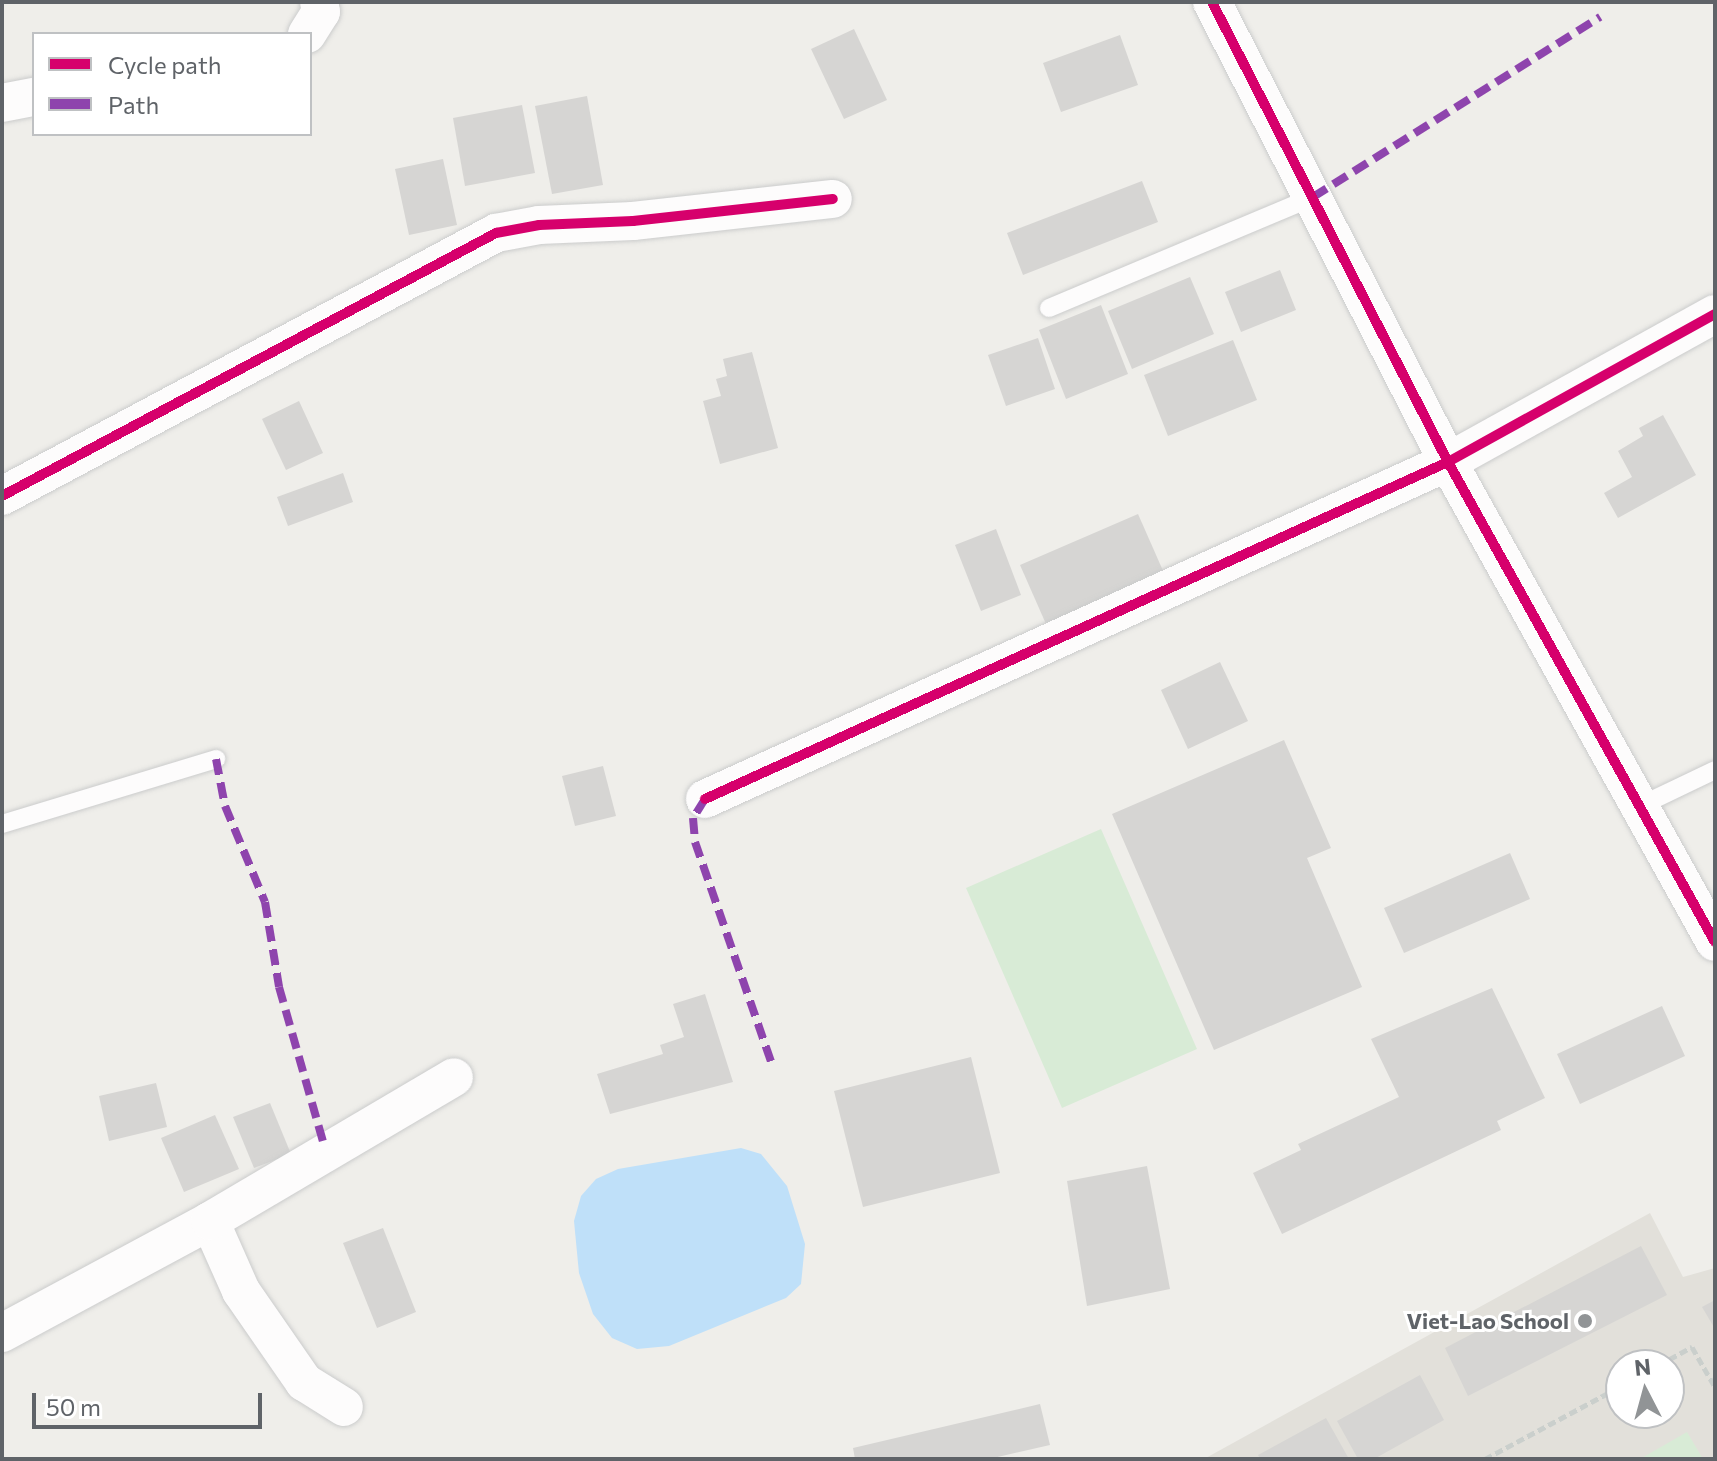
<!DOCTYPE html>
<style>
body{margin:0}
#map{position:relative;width:1717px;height:1461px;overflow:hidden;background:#efeeea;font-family:Commissioner,sans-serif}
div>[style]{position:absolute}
.education>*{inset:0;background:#e2e0da}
.green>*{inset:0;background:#d8ebd6}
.water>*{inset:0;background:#bfe0f9}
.building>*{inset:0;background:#d6d5d3}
.path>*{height:5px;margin-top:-2.5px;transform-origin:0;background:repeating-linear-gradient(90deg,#cacfcc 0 8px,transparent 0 12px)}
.roads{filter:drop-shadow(0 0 2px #cbcccc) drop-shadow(0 0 2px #cbcccc)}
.service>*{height:18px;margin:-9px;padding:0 9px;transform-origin:9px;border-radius:9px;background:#fdfcfc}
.minor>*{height:38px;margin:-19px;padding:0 19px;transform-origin:19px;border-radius:19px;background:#fdfcfc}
.quiet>*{height:8px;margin-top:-4px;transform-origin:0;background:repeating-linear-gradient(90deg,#8e44ad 0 16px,transparent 0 24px)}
.cycleway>*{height:10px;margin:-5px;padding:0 5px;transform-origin:5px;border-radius:5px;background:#d6006c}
.dots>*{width:22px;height:22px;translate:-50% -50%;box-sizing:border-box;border:4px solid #fff;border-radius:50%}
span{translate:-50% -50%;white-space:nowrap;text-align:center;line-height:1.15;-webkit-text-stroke:6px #fff;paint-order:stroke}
.poi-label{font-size:22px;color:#5f6368;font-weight:700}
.right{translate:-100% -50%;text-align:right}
.frame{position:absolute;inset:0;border:4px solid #5f6368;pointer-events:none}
.legend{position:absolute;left:32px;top:32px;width:280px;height:104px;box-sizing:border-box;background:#fff;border:2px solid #bfc1c3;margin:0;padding:10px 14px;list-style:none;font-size:24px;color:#5f6368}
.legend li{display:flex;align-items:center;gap:16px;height:40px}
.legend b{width:40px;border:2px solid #bfc1c3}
.north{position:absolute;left:1605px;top:1349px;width:80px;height:80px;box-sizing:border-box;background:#fff;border:2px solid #bfc1c3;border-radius:50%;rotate:354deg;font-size:22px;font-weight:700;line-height:32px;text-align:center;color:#5f6368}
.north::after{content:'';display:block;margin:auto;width:28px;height:36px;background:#919496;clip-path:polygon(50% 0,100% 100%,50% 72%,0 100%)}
.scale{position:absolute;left:32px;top:1393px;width:230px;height:36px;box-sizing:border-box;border:4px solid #5f6368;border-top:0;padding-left:10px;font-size:24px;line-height:28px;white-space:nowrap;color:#5f6368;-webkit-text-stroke:6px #fff;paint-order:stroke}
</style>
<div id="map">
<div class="education">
<div style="clip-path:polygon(evenodd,1650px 1213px,1683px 1277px,1715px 1268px,1715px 1459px,1204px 1459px,1650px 1213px,1621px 1365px,1669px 1365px,1669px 1413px,1621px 1413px,1621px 1365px)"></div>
</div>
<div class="green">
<div style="clip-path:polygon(1101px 829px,1197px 1049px,1062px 1108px,966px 888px)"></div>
<div style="clip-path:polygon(1687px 1432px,1703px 1459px,1640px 1459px)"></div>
</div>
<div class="water">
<div style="clip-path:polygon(741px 1148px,761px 1154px,787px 1186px,805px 1244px,801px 1284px,786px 1298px,669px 1346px,637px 1349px,612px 1338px,593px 1314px,579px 1273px,574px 1221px,581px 1196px,596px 1179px,618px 1169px)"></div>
</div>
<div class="building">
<div style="clip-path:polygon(854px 29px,887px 100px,844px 119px,811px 49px)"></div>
<div style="clip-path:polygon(1120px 35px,1138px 85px,1061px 112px,1043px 63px)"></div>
<div style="clip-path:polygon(587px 96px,603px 185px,552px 194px,535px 106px)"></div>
<div style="clip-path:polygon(522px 105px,535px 173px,465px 186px,453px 118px)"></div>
<div style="clip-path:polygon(443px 159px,457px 225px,409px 235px,395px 169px)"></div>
<div style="clip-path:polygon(1142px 181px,1158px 222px,1023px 275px,1007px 233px)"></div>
<div style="clip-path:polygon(1280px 270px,1296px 310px,1241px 332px,1225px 292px)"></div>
<div style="clip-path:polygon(1190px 277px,1214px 334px,1132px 369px,1108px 311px)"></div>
<div style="clip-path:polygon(1101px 305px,1128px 374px,1066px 399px,1039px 330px)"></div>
<div style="clip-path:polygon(1038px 338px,1055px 389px,1006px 406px,988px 355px)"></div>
<div style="clip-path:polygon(1233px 340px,1257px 400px,1168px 436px,1144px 375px)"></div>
<div style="clip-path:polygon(752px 352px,778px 448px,720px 464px,703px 401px,721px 396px,716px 379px,727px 376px,723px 359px)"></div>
<div style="clip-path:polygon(299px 401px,323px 453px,286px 470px,262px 419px)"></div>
<div style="clip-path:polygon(1663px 415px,1696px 475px,1618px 518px,1604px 493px,1632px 477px,1618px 451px,1643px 436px,1639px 428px)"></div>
<div style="clip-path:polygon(343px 473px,353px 502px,288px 526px,277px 497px)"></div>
<div style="clip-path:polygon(1138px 514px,1164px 573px,1046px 624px,1020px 565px)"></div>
<div style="clip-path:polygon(996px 529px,1021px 595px,981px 611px,955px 545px)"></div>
<div style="clip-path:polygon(1220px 662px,1248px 721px,1188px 749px,1161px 690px)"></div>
<div style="clip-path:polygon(1284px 740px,1331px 848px,1307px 858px,1362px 987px,1214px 1050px,1112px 814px)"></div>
<div style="clip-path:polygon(603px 766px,616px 816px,575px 826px,562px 776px)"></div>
<div style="clip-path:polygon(1510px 853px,1530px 899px,1404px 953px,1384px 908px)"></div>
<div style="clip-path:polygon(1492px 988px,1545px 1098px,1497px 1121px,1501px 1130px,1282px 1234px,1253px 1173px,1301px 1150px,1298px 1144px,1399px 1097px,1371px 1039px)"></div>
<div style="clip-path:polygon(705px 994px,733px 1082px,610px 1114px,597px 1074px,663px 1054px,660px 1045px,684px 1037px,673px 1004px)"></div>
<div style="clip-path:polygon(1662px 1006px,1685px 1056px,1580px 1104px,1557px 1054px)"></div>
<div style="clip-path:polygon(971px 1057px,1000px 1173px,863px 1207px,834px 1091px)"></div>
<div style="clip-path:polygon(156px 1083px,167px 1127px,109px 1141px,99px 1096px)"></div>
<div style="clip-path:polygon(270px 1103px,291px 1154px,254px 1168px,233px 1117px)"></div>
<div style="clip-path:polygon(215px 1115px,239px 1169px,184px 1192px,161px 1138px)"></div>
<div style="clip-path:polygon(1147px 1166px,1170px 1289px,1087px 1306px,1067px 1181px)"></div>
<div style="clip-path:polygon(383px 1228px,416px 1312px,377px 1328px,343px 1243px)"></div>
<div style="clip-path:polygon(1641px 1246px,1667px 1295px,1468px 1396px,1445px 1348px)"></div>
<div style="clip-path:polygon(1715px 1300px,1715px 1329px,1702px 1307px)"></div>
<div style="clip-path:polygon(1420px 1375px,1444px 1420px,1374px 1459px,1358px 1459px,1337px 1421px)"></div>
<div style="clip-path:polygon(1040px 1404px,1050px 1445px,989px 1459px,855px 1459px,853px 1448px)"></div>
<div style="clip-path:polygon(1326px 1418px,1349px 1459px,1260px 1459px,1258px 1455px)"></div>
</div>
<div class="path">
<div style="left:1659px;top:1365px;width:38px;rotate:-29deg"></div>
<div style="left:1692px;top:1347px;width:46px;rotate:60.1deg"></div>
<div style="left:1485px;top:1459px;width:154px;rotate:-28.2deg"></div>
</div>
<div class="roads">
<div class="service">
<div style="left:1049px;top:308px;width:286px;rotate:-22.8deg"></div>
<div style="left:1640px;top:806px;width:83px;rotate:-25.6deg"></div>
<div style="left:2px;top:824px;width:224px;rotate:-16.9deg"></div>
</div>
<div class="minor">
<div style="left:1212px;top:2px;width:517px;rotate:62.84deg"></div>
<div style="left:1448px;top:462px;width:549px;rotate:60.92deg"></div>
<div style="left:307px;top:34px;width:26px;rotate:-58deg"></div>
<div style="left:321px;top:12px;width:10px;rotate:-101deg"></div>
<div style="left:2px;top:103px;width:33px;rotate:-11deg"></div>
<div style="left:2px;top:496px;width:560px;rotate:-28.03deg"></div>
<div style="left:496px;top:233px;width:44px;rotate:-10.5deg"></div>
<div style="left:539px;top:225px;width:94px;rotate:-2.4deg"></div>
<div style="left:633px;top:221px;width:201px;rotate:-6.3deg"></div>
<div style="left:705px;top:799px;width:816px;rotate:-24.4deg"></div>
<div style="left:1448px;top:462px;width:305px;rotate:-29deg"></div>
<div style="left:210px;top:1221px;width:77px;rotate:66.1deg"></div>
<div style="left:241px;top:1291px;width:111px;rotate:55.3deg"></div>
<div style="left:304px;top:1382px;width:47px;rotate:32deg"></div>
<div style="left:2px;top:1333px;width:236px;rotate:-28.3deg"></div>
<div style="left:210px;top:1221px;width:283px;rotate:-30.5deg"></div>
</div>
</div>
<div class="quiet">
<div style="left:1313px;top:197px;width:339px;rotate:-32.1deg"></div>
<div style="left:216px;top:759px;width:48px;rotate:79.2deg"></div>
<div style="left:225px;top:806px;width:104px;rotate:67.4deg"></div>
<div style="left:265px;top:902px;width:86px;rotate:80.6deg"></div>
<div style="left:279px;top:987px;width:168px;rotate:74.1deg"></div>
<div style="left:705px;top:799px;width:22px;rotate:122deg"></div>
<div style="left:693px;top:818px;width:24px;rotate:85deg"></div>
<div style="left:695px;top:842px;width:232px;rotate:70.9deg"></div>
</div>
<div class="cycleway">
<div style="left:1212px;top:2px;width:517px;rotate:62.84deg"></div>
<div style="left:1448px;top:462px;width:549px;rotate:60.92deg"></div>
<div style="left:2px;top:496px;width:560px;rotate:-28.03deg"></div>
<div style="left:496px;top:233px;width:44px;rotate:-10.5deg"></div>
<div style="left:539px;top:225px;width:94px;rotate:-2.4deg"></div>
<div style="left:633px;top:221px;width:201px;rotate:-6.3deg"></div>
<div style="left:705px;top:799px;width:816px;rotate:-24.4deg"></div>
<div style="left:1448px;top:462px;width:305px;rotate:-29deg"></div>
</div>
<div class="dots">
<div style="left:1585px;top:1321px;background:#919496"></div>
</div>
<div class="poi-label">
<span class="right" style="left:1569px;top:1321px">Viet-Lao School</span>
</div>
<div class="frame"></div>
<ul class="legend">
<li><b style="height:10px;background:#d6006c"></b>Cycle path</li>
<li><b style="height:10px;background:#8e44ad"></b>Path</li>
</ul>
<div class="north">N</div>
<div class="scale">50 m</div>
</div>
